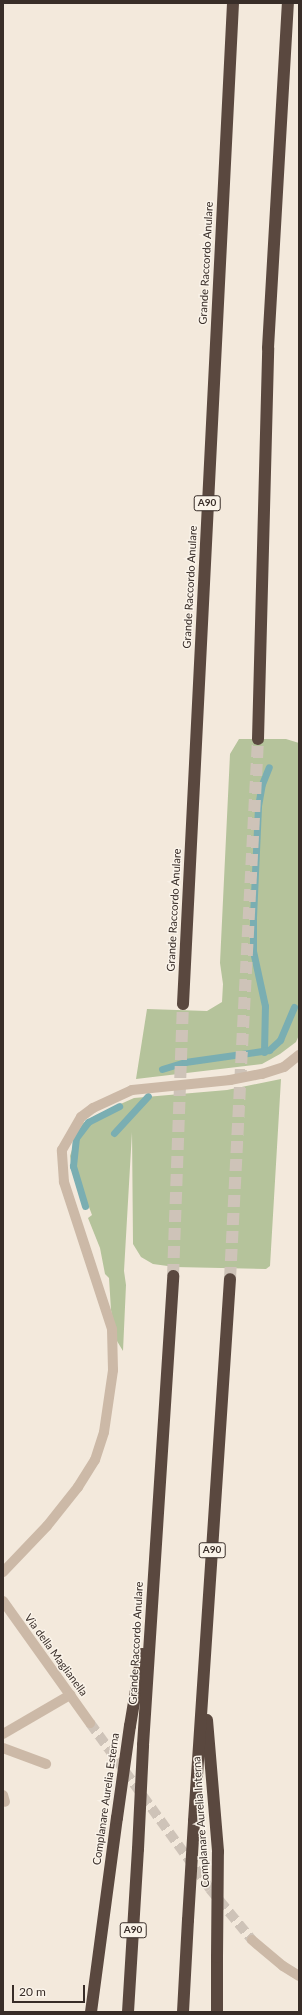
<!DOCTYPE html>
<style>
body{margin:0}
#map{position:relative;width:302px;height:2015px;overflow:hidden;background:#f3e9dc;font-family:Lato,sans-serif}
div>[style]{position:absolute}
.green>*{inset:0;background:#b5c39b}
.stream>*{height:7px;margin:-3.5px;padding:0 3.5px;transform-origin:3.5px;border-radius:3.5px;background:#7aaeb2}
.minor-tunnel>*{height:10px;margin-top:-5px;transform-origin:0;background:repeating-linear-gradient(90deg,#cec3b8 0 10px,transparent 0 15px)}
.highway-tunnel>*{height:12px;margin-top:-6px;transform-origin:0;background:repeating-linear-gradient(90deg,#cec3b8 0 12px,transparent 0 18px)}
.minor>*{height:10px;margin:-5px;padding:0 5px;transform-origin:5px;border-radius:5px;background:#ccb9a7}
.highway>*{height:12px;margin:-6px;padding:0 6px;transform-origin:6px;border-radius:6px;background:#5a483f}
.minor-bridge>*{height:10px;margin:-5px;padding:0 5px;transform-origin:5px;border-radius:5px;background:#ccb9a7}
.highway-bridge>*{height:12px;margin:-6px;padding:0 6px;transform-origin:6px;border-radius:6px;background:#5a483f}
span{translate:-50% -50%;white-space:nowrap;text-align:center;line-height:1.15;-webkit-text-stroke:3px #faf3e9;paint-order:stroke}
.shield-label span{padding:1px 3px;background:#faf3e9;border:1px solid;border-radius:3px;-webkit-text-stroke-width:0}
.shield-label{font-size:10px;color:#382d28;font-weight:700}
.street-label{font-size:11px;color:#382d28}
.frame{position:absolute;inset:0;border:4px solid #382d28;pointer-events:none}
.scale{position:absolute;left:12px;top:1985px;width:73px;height:18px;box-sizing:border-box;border:2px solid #382d28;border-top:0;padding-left:5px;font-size:12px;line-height:14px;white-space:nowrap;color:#382d28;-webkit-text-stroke:3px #faf3e9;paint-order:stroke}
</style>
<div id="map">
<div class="green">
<div style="clip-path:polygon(239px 739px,286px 739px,299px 743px,299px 1035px,296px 1042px,280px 1054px,262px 1064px,136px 1079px,147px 1009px,207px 1011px,222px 1002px,223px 984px,220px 963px,230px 754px)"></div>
<div style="clip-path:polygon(281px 1079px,270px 1266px,266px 1269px,175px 1267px,153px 1264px,141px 1257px,133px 1244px,132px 1132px,124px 1271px,126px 1285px,123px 1351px,117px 1341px,111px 1310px,109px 1278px,105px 1274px,100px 1248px,88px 1218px,92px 1215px,89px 1207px,84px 1208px,73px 1175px,70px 1156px,78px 1131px,83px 1123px,96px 1115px,134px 1098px,227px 1090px)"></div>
</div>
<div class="stream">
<div style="left:264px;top:1052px;width:46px;rotate:-88.8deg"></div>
<div style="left:265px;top:1006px;width:56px;rotate:-102.3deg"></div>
<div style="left:253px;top:951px;width:34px;rotate:-90deg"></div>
<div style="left:253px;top:917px;width:111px;rotate:-87.4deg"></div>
<div style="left:258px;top:806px;width:22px;rotate:-80deg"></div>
<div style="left:262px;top:784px;width:18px;rotate:-68deg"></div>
<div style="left:162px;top:1069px;width:24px;rotate:-17deg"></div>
<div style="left:185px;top:1062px;width:85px;rotate:-8.1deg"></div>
<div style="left:269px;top:1050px;width:15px;rotate:-42deg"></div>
<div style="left:280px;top:1040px;width:36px;rotate:-67deg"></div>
<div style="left:114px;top:1133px;width:50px;rotate:-47.4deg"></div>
<div style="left:85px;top:1206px;width:42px;rotate:-106.7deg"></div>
<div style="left:73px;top:1166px;width:28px;rotate:-84deg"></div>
<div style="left:76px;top:1138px;width:20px;rotate:-53deg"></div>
<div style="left:88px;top:1122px;width:35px;rotate:-27deg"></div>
</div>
<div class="minor-tunnel">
<div style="left:90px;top:1723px;width:205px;rotate:54.1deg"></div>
<div style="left:210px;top:1889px;width:66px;rotate:50.5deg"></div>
</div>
<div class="highway-tunnel">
<div style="left:173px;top:1276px;width:272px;rotate:-87.9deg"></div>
<div style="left:230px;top:1279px;width:541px;rotate:-87.03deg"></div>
</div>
<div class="minor">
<div style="left:284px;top:1067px;width:19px;rotate:-39deg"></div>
<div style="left:3px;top:1572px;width:64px;rotate:-46.3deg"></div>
<div style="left:47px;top:1526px;width:50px;rotate:-51.5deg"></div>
<div style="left:78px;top:1487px;width:32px;rotate:-58deg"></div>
<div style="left:95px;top:1460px;width:29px;rotate:-72deg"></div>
<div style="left:104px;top:1432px;width:63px;rotate:-81.7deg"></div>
<div style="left:113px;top:1370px;width:41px;rotate:-91.4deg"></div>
<div style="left:112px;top:1329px;width:155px;rotate:-108.1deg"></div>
<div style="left:64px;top:1182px;width:32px;rotate:-94deg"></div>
<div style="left:62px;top:1150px;width:38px;rotate:-60deg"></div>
<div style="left:81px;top:1117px;width:15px;rotate:-37deg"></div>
<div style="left:93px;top:1108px;width:43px;rotate:-24.8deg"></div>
<div style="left:3px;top:1601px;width:150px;rotate:54.5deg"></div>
<div style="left:3px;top:1734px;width:78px;rotate:-30.2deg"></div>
<div style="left:3px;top:1748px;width:46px;rotate:20.4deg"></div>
<div style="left:3px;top:1795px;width:7px;rotate:74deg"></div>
<div style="left:252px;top:1940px;width:40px;rotate:40deg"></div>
<div style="left:283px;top:1966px;width:19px;rotate:32deg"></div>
</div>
<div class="highway">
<div style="left:258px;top:739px;width:391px;rotate:-88.5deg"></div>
<div style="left:268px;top:348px;width:346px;rotate:-86.7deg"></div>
<div style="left:183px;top:1004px;width:1002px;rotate:-87.14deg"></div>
<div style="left:207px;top:1720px;width:132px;rotate:85.2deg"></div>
<div style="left:130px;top:1726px;width:73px;rotate:-80.5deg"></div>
<div style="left:143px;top:1745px;width:470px;rotate:-86.3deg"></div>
<div style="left:194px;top:1821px;width:543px;rotate:-86.2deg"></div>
<div style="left:91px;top:2012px;width:196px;rotate:-82.4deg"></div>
<div style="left:128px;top:2012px;width:163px;rotate:-86.5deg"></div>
<div style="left:183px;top:2012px;width:92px;rotate:-86.9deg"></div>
<div style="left:217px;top:2012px;width:55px;rotate:-90deg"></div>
</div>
<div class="minor-bridge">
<div style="left:132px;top:1090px;width:99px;rotate:-5.8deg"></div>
<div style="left:230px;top:1080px;width:33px;rotate:-11deg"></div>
<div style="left:262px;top:1074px;width:23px;rotate:-18deg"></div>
</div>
<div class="highway-bridge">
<div style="left:117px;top:1818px;width:93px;rotate:-82deg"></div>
<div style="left:138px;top:1849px;width:104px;rotate:-87.2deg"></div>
<div style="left:188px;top:1920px;width:99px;rotate:-86.5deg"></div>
<div style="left:217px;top:1957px;width:105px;rotate:-89.5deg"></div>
</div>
<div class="shield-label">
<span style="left:207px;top:503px">A90</span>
<span style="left:212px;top:1550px">A90</span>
<span style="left:133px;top:1930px">A90</span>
</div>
<div class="street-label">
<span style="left:206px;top:263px;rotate:-87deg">Grande Raccordo Anulare</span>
<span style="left:190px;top:587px;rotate:-87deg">Grande Raccordo Anulare</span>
<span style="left:174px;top:910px;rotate:-87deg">Grande Raccordo Anulare</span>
<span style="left:136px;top:1643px;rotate:-87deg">Grande Raccordo Anulare</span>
<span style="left:56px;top:1655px;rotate:54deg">Via della Maglianella</span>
<span style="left:106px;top:1799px;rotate:-82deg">Complanare Aurelia Esterna</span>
<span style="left:201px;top:1822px;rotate:-94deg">Complanare Aurelia Interna</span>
</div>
<div class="frame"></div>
<div class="scale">20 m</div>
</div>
